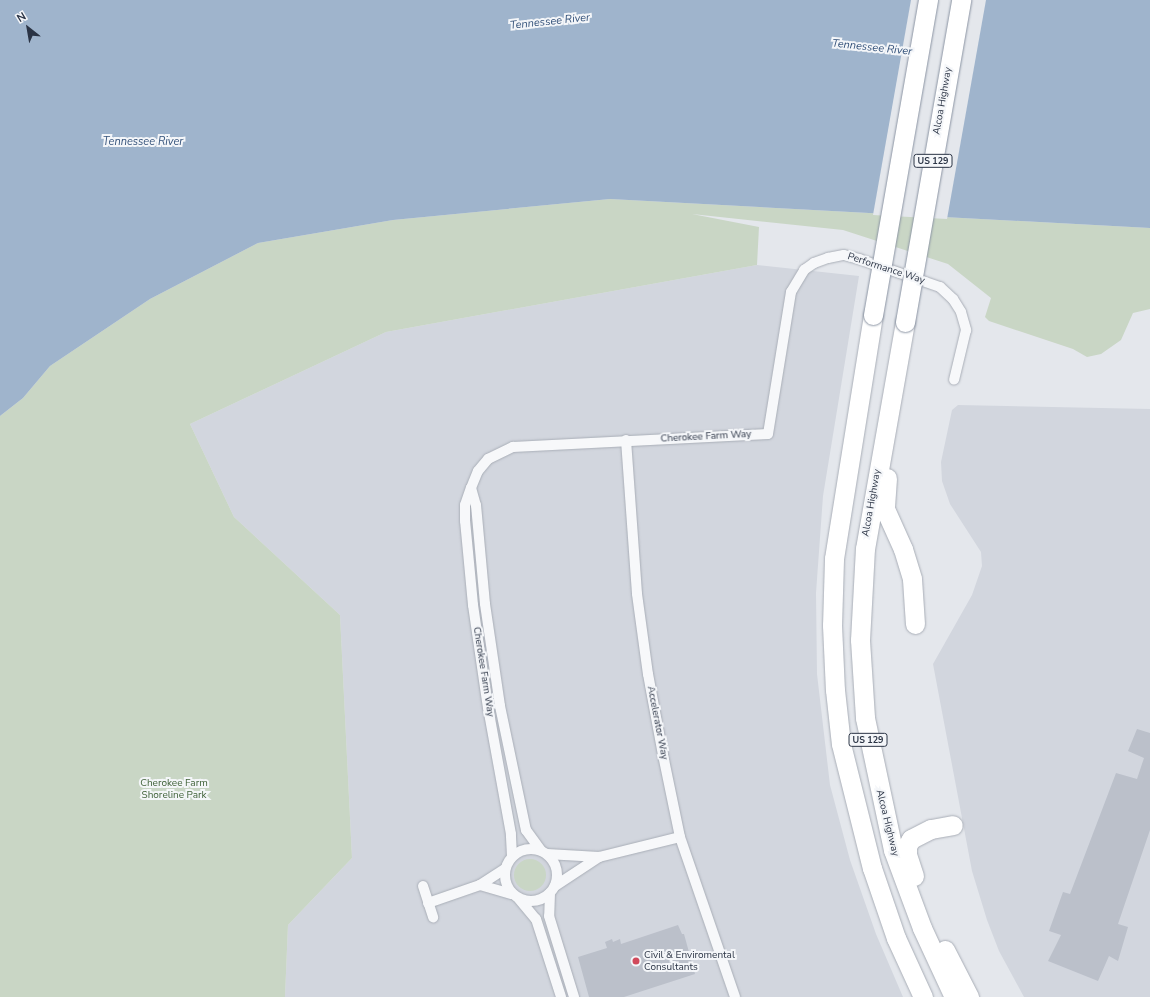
<!DOCTYPE html>
<style>
body{margin:0}
#map{position:relative;width:1150px;height:997px;overflow:hidden;background:#e4e7ec;font-family:"Nunito Sans",sans-serif}
div>[style]{position:absolute}
.built>*{inset:0;background:#d2d6de}
.green>*{inset:0;background:#c9d6c5}
.round{border-radius:50%}
.water>*{inset:0;background:#9fb4cc}
.pier>*{inset:0;background:#e4e7ec}
.building>*{inset:0;background:#bbc0ca}
.roads{filter:drop-shadow(0 0 1px #a9aeb7) drop-shadow(0 0 1px #a9aeb7)}
.street>*{height:10px;margin:-5px;padding:0 5px;transform-origin:5px;border-radius:5px;background:#f7f8fa}
.street>.ring{margin:-5px;padding:0;box-sizing:content-box;background:none;border:10px solid #f7f8fa;border-radius:50%}
.highway>*{height:19px;margin:-9.5px;padding:0 9.5px;transform-origin:9.5px;border-radius:9.5px;background:#fff}
.bridges{filter:drop-shadow(0 0 1px #8b94a3) drop-shadow(0 0 1px #8b94a3)}
.highway-bridge>*{height:19px;margin:-9.5px;padding:0 9.5px;transform-origin:9.5px;border-radius:9.5px;background:#fff}
.dots>*{width:11px;height:11px;translate:-50% -50%;box-sizing:border-box;border:2px solid #f4f6f9;border-radius:50%}
span{translate:-50% -50%;white-space:nowrap;text-align:center;line-height:1.15;-webkit-text-stroke:4px #f4f6f9;paint-order:stroke}
.shield-label span{padding:1px 3px;background:#f4f6f9;border:1px solid;border-radius:3px;-webkit-text-stroke-width:0}
.shield-label{font-size:9px;color:#2b3445;font-weight:700}
.street-label{font-size:10px;color:#2b3445}
.park-label{font-size:10px;color:#3f6138}
.poi-label{font-size:10px;color:#2b3445}
.left{translate:0 -50%;text-align:left}
.water-label{font-size:11px;color:#34527a;font-style:italic}
.north{position:absolute;left:8px;top:8px;width:40px;height:40px;-webkit-text-stroke:3px #f4f6f9;paint-order:stroke;rotate:329deg;font-size:11px;font-weight:700;line-height:16px;text-align:center;color:#2b3445}
.north::after{content:'';display:block;margin:auto;width:14px;height:18px;background:#2b3445;clip-path:polygon(50% 0,100% 100%,50% 72%,0 100%)}
</style>
<div id="map">
<div class="built">
<div style="clip-path:polygon(757px 265px,859px 276px,823px 496px,816px 593px,817px 674px,830px 785px,850px 860px,876px 934px,903px 997px,285px 997px,288px 925px,352px 858px,340px 615px,234px 517px,190px 424px,386px 332px)"></div>
<div style="clip-path:polygon(958px 405px,1150px 409px,1150px 997px,1024px 997px,999px 951px,987px 920px,972px 871px,933px 664px,972px 595px,982px 566px,981px 552px,950px 504px,942px 481px,941px 462px,952px 410px)"></div>
</div>
<div class="green">
<div style="clip-path:polygon(610px 199px,1150px 228px,1150px 309px,1133px 313px,1121px 340px,1101px 354px,1087px 357px,1073px 349px,989px 321px,985px 317px,991px 298px,948px 264px,843px 230px,692px 214px,759px 227px,757px 265px,386px 332px,190px 424px,234px 517px,340px 615px,352px 858px,288px 925px,285px 997px,0 997px,0 416px,23px 398px,50px 366px,150px 299px,258px 243px,393px 220px)"></div>
<div class="round" style="left:514px;top:859px;width:32px;height:32px"></div>
</div>
<div class="water">
<div style="clip-path:polygon(0 0,1150px 0,1150px 228px,610px 199px,393px 220px,258px 243px,150px 299px,50px 366px,23px 398px,0 416px)"></div>
</div>
<div class="pier">
<div style="clip-path:polygon(911px 0,986px 0,947px 219px,873px 215px)"></div>
</div>
<div class="building">
<div style="clip-path:polygon(1137px 729px,1150px 733px,1150px 830px,1118px 924px,1128px 927px,1118px 961px,1109px 956px,1098px 981px,1048px 961px,1061px 935px,1049px 931px,1063px 892px,1070px 894px,1116px 773px,1137px 779px,1144px 758px,1128px 751px)"></div>
<div style="clip-path:polygon(678px 925px,682px 934px,684px 934px,695px 974px,624px 997px,589px 997px,578px 957px,607px 948px,605px 942px,612px 939px,613px 942px,620px 939px,621px 944px)"></div>
</div>
<div class="roads">
<div class="street">
<div style="left:626px;top:440px;width:154px;rotate:85.9deg"></div>
<div style="left:637px;top:594px;width:81px;rotate:82.2deg"></div>
<div style="left:648px;top:674px;width:82px;rotate:79.5deg"></div>
<div style="left:663px;top:755px;width:84px;rotate:78.3deg"></div>
<div style="left:680px;top:837px;width:169px;rotate:71deg"></div>
<div style="left:471px;top:488px;width:18px;rotate:74deg"></div>
<div style="left:476px;top:505px;width:99px;rotate:84.8deg"></div>
<div style="left:485px;top:604px;width:103px;rotate:81.6deg"></div>
<div style="left:500px;top:706px;width:127px;rotate:78.2deg"></div>
<div style="left:526px;top:830px;width:26px;rotate:54deg"></div>
<div class="ring" style="left:505px;top:849px;width:42px;height:42px"></div>
<div style="left:547px;top:854px;width:52px;rotate:3.3deg"></div>
<div style="left:512px;top:856px;width:22px;rotate:-93deg"></div>
<div style="left:511px;top:834px;width:128px;rotate:-100.3deg"></div>
<div style="left:488px;top:708px;width:104px;rotate:-98.3deg"></div>
<div style="left:473px;top:605px;width:84px;rotate:-95.4deg"></div>
<div style="left:465px;top:521px;width:16px;rotate:-90deg"></div>
<div style="left:465px;top:505px;width:18px;rotate:-71deg"></div>
<div style="left:471px;top:488px;width:18px;rotate:-68deg"></div>
<div style="left:478px;top:471px;width:16px;rotate:-50deg"></div>
<div style="left:488px;top:459px;width:28px;rotate:-26deg"></div>
<div style="left:513px;top:447px;width:255px;rotate:-2.9deg"></div>
<div style="left:768px;top:434px;width:144px;rotate:-80.8deg"></div>
<div style="left:791px;top:292px;width:26px;rotate:-59deg"></div>
<div style="left:804px;top:270px;width:12px;rotate:-35deg"></div>
<div style="left:814px;top:263px;width:15px;rotate:-20deg"></div>
<div style="left:828px;top:258px;width:16px;rotate:-11deg"></div>
<div style="left:844px;top:255px;width:16px;rotate:15deg"></div>
<div style="left:859px;top:259px;width:86px;rotate:19.1deg"></div>
<div style="left:940px;top:287px;width:18px;rotate:43deg"></div>
<div style="left:953px;top:299px;width:15px;rotate:58deg"></div>
<div style="left:961px;top:312px;width:19px;rotate:74deg"></div>
<div style="left:966px;top:330px;width:51px;rotate:103.5deg"></div>
<div style="left:480px;top:885px;width:33px;rotate:16deg"></div>
<div style="left:423px;top:886px;width:33px;rotate:72deg"></div>
<div style="left:555px;top:886px;width:53px;rotate:-33.4deg"></div>
<div style="left:599px;top:857px;width:83px;rotate:-13.9deg"></div>
<div style="left:550px;top:893px;width:23px;rotate:92deg"></div>
<div style="left:549px;top:916px;width:85px;rotate:72.8deg"></div>
<div style="left:519px;top:899px;width:26px;rotate:50deg"></div>
<div style="left:536px;top:919px;width:82px;rotate:72.2deg"></div>
<div style="left:428px;top:903px;width:55px;rotate:-19.1deg"></div>
<div style="left:480px;top:885px;width:30px;rotate:-33deg"></div>
</div>
<div class="highway">
<div style="left:873px;top:315px;width:247px;rotate:99.1deg"></div>
<div style="left:834px;top:559px;width:66px;rotate:91.7deg"></div>
<div style="left:832px;top:625px;width:65px;rotate:87.4deg"></div>
<div style="left:835px;top:690px;width:54px;rotate:83.7deg"></div>
<div style="left:841px;top:744px;width:128px;rotate:76deg"></div>
<div style="left:872px;top:868px;width:74px;rotate:71.1deg"></div>
<div style="left:896px;top:938px;width:65px;rotate:65.4deg"></div>
<div style="left:905px;top:322px;width:230px;rotate:100deg"></div>
<div style="left:865px;top:548px;width:92px;rotate:93.1deg"></div>
<div style="left:860px;top:640px;width:78px;rotate:86.3deg"></div>
<div style="left:865px;top:718px;width:135px;rotate:78deg"></div>
<div style="left:893px;top:850px;width:83px;rotate:69.6deg"></div>
<div style="left:922px;top:928px;width:76px;rotate:65.1deg"></div>
<div style="left:887px;top:478px;width:31px;rotate:94deg"></div>
<div style="left:885px;top:509px;width:44px;rotate:65.8deg"></div>
<div style="left:903px;top:549px;width:31px;rotate:73deg"></div>
<div style="left:912px;top:579px;width:45px;rotate:86.2deg"></div>
<div style="left:914px;top:876px;width:23px;rotate:-108deg"></div>
<div style="left:907px;top:854px;width:8px;rotate:-90deg"></div>
<div style="left:907px;top:846px;width:8px;rotate:-60deg"></div>
<div style="left:911px;top:839px;width:22px;rotate:-27deg"></div>
<div style="left:931px;top:829px;width:22px;rotate:-10deg"></div>
<div style="left:945px;top:950px;width:53px;rotate:62.9deg"></div>
</div>
</div>
<div class="bridges">
<div class="highway-bridge">
<div style="left:873px;top:315px;width:320px;rotate:-80.1deg"></div>
<div style="left:905px;top:322px;width:327px;rotate:-80.1deg"></div>
</div>
</div>
<div class="dots">
<div style="left:636px;top:961px;background:#d1495b"></div>
</div>
<div class="shield-label">
<span style="left:933px;top:161px">US 129</span>
<span style="left:868px;top:740px">US 129</span>
</div>
<div class="street-label">
<span style="left:943px;top:101px;rotate:-80deg">Alcoa Highway</span>
<span style="left:886px;top:269px;rotate:18deg">Performance Way</span>
<span style="left:706px;top:437px;rotate:-3deg">Cherokee Farm Way</span>
<span style="left:872px;top:503px;rotate:-80deg">Alcoa Highway</span>
<span style="left:483px;top:672px;rotate:81deg">Cherokee Farm Way</span>
<span style="left:657px;top:723px;rotate:79deg">Accelerator Way</span>
<span style="left:887px;top:823px;rotate:76deg">Alcoa Highway</span>
</div>
<div class="park-label">
<span style="left:174px;top:789px">Cherokee Farm<br>Shoreline Park</span>
</div>
<div class="poi-label">
<span class="left" style="left:644px;top:961px">Civil &amp; Enviromental<br>Consultants</span>
</div>
<div class="water-label">
<span style="left:550px;top:22px;rotate:-6deg">Tennessee River</span>
<span style="left:872px;top:48px;rotate:6deg">Tennessee River</span>
<span style="left:143px;top:142px">Tennessee River</span>
</div>
<div class="north">N</div>
</div>
